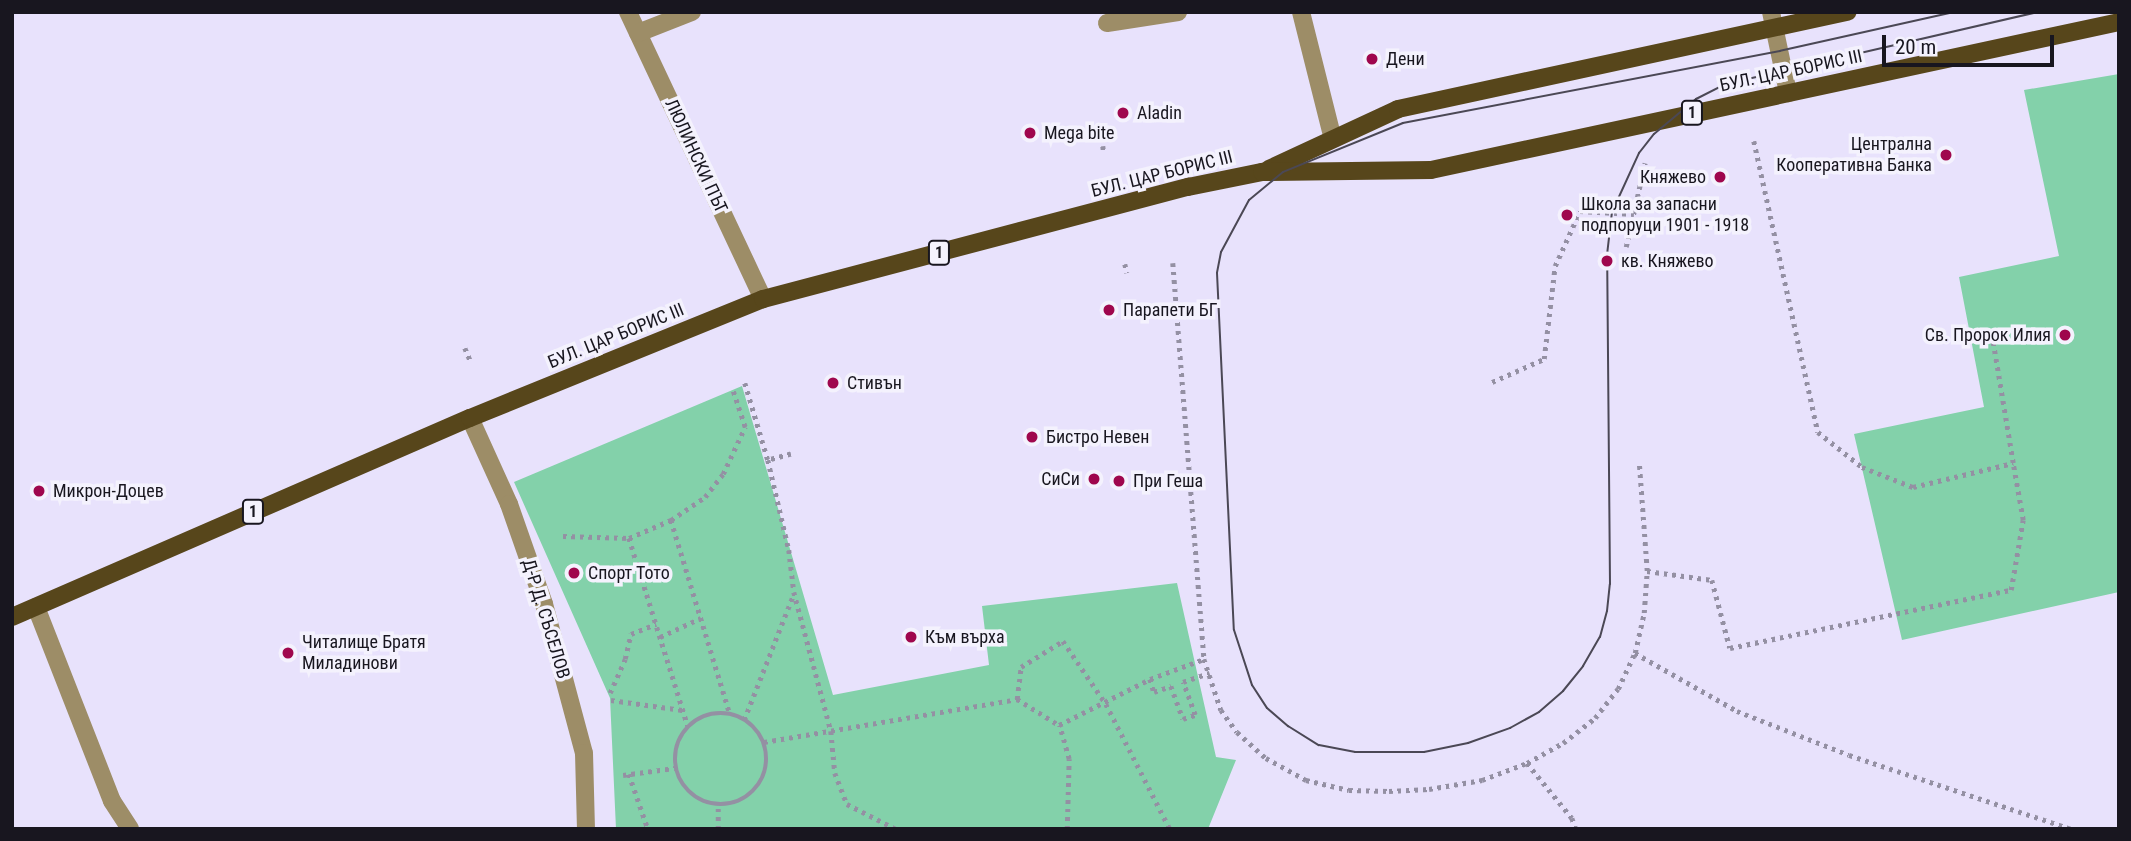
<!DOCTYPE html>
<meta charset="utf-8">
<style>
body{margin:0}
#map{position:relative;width:2131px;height:841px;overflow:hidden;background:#e8e2fc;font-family:"Roboto Condensed",sans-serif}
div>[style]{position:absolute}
.green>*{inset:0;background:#83d1aa}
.path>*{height:4.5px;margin-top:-2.25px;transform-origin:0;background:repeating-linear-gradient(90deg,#9490a3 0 3.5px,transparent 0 8.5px)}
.path>.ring{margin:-2.25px;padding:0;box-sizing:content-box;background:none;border:4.5px solid #9490a3;border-radius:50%}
.minor>*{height:18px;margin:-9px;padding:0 9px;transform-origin:9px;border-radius:9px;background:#9d8d67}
.major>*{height:18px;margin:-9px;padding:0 9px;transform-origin:9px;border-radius:9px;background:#57461b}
.tram>*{height:2px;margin:-1px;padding:0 1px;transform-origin:1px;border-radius:1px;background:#4b4855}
.dots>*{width:19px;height:19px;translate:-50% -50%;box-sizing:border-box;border:4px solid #f4f2fd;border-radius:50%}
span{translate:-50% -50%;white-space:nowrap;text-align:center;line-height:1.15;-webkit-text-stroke:7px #f4f2fd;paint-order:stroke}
.shield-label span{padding:2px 5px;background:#f4f2fd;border:2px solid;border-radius:5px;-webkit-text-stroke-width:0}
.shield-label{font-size:16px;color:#18161f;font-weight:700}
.poi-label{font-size:18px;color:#18161f}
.left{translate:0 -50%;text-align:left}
.right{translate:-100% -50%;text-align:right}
.street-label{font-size:18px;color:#18161f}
.frame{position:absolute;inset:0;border:14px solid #18161f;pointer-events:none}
.scale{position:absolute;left:1882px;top:35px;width:172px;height:32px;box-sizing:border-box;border:4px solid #18161f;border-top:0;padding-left:9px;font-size:21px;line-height:24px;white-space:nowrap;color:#18161f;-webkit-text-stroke:5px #f4f2fd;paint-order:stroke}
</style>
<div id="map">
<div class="green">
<div style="clip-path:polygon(2119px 74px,2119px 592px,1902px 640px,1854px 434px,1984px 407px,1959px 277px,2059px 256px,2024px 90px)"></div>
<div style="clip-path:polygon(742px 386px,833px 695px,989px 665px,982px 606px,1177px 583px,1216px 757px,1236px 760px,1208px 829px,616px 829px,610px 698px,514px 482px)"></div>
</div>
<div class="path">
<div style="left:1754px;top:141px;width:298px;rotate:77.6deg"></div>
<div style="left:1818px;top:432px;width:56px;rotate:38.5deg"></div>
<div style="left:1862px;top:467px;width:55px;rotate:21.4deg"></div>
<div style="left:1913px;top:487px;width:103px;rotate:-13.5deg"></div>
<div style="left:2013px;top:463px;width:123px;rotate:-99.4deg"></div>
<div style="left:1103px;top:146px;width:8px;rotate:83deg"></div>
<div style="left:1626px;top:247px;width:86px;rotate:-77.3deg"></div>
<div style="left:1173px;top:263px;width:397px;rotate:85.5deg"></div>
<div style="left:1204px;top:659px;width:54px;rotate:71.6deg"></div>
<div style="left:1221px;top:710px;width:27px;rotate:54deg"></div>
<div style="left:1237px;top:732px;width:39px;rotate:42deg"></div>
<div style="left:1266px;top:758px;width:46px;rotate:28.8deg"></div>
<div style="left:1306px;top:780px;width:44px;rotate:13.1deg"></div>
<div style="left:1349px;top:790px;width:40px;rotate:1.4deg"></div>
<div style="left:1389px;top:791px;width:40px;rotate:-2.9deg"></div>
<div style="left:1429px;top:789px;width:54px;rotate:-9.6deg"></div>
<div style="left:1482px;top:780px;width:48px;rotate:-20.7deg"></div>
<div style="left:1527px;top:763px;width:41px;rotate:-29.1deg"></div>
<div style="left:1563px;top:743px;width:41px;rotate:-38deg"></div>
<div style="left:1595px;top:718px;width:37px;rotate:-52deg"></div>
<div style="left:1618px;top:689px;width:40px;rotate:-65deg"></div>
<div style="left:1635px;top:653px;width:41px;rotate:-77.3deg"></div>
<div style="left:1644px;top:613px;width:42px;rotate:-85.9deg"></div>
<div style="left:1647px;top:571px;width:110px;rotate:-94.2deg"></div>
<div style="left:1125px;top:264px;width:9px;rotate:77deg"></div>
<div style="left:465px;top:348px;width:13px;rotate:67deg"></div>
<div style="left:1492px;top:382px;width:57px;rotate:-23.9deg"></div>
<div style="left:1544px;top:359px;width:94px;rotate:-83.3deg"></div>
<div style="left:1555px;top:266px;width:60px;rotate:-65.6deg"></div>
<div style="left:1580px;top:211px;width:54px;rotate:3.2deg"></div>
<div style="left:745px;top:383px;width:80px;rotate:73.4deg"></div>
<div style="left:791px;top:454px;width:24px;rotate:165deg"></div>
<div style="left:768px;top:460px;width:92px;rotate:76.9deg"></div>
<div style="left:789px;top:550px;width:42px;rotate:83.2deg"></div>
<div style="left:794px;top:592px;width:144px;rotate:75.1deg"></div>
<div style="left:831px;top:731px;width:42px;rotate:84.6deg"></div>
<div style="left:835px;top:773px;width:33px;rotate:69deg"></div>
<div style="left:847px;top:804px;width:55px;rotate:27deg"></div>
<div style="left:671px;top:520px;width:203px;rotate:73.1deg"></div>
<div style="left:563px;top:536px;width:66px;rotate:1.7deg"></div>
<div style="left:629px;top:538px;width:46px;rotate:-23.2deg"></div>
<div style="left:671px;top:520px;width:41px;rotate:-34.1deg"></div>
<div style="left:705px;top:497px;width:29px;rotate:-52deg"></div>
<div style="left:723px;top:474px;width:52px;rotate:-64.9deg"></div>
<div style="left:745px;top:427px;width:41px;rotate:-108.4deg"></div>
<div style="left:629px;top:538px;width:197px;rotate:72.6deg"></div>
<div style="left:1647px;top:571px;width:66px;rotate:7.9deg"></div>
<div style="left:1712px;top:580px;width:70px;rotate:75.2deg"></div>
<div style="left:1730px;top:648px;width:287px;rotate:-11.7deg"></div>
<div style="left:2011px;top:590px;width:71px;rotate:-80.3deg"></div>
<div style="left:2023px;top:520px;width:58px;rotate:-100deg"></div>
<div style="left:660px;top:637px;width:45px;rotate:-24.9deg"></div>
<div style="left:1635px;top:653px;width:117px;rotate:29.6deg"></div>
<div style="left:1737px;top:711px;width:120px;rotate:21.4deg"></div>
<div style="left:1849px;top:755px;width:234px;rotate:18.4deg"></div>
<div style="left:1150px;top:679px;width:14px;rotate:73deg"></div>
<div style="left:1154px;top:692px;width:18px;rotate:-19deg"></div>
<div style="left:1171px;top:686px;width:35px;rotate:70deg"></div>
<div style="left:1183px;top:719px;width:13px;rotate:-18deg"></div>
<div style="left:1195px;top:715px;width:35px;rotate:-110deg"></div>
<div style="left:1183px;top:682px;width:28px;rotate:-19deg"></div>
<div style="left:610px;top:693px;width:37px;rotate:-66deg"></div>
<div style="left:625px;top:659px;width:26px;rotate:-77deg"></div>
<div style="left:631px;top:634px;width:27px;rotate:-22deg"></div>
<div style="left:1017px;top:699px;width:32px;rotate:-83deg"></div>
<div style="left:1021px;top:667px;width:49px;rotate:-31.8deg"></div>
<div style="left:1063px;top:641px;width:76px;rotate:55.7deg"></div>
<div style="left:1106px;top:704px;width:140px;rotate:62.9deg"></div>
<div style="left:611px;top:700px;width:72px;rotate:8deg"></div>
<div class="ring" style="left:675px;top:713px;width:87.5px;height:87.5px"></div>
<div style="left:744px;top:720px;width:136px;rotate:-68.5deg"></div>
<div style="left:764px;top:742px;width:257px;rotate:-9.6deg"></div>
<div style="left:1017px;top:699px;width:49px;rotate:31.8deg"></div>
<div style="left:1527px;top:763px;width:71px;rotate:50.7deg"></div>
<div style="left:1572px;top:818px;width:12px;rotate:70deg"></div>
<div style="left:629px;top:774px;width:58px;rotate:70.9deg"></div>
<div style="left:623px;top:775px;width:52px;rotate:-7.7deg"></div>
<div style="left:718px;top:829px;width:23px;rotate:-90deg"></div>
<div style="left:1067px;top:829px;width:70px;rotate:-88.4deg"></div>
<div style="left:1069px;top:759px;width:35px;rotate:-106deg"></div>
<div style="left:1059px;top:725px;width:102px;rotate:-26.8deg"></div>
<div style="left:1150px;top:679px;width:58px;rotate:-20.3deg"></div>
</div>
<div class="minor">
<div style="left:628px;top:12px;width:317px;rotate:64.8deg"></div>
<div style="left:1301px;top:12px;width:131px;rotate:75.9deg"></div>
<div style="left:1771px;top:12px;width:83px;rotate:78.1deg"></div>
<div style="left:1107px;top:23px;width:72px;rotate:-8.8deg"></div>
<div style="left:638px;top:33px;width:58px;rotate:-21.3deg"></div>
<div style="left:470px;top:418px;width:94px;rotate:65.6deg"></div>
<div style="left:509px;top:504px;width:106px;rotate:70.7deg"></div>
<div style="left:544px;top:604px;width:154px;rotate:75deg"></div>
<div style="left:584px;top:753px;width:76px;rotate:88.5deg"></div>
<div style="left:36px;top:607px;width:208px;rotate:68.6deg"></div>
<div style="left:112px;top:801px;width:33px;rotate:57deg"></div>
</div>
<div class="major">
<div style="left:1269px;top:169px;width:142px;rotate:-24.9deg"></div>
<div style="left:1398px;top:109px;width:460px;rotate:-12.2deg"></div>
<div style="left:12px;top:617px;width:499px;rotate:-23.5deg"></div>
<div style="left:470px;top:418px;width:316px;rotate:-22.1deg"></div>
<div style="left:763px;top:299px;width:440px;rotate:-14.8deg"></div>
<div style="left:1188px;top:187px;width:76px;rotate:-11.5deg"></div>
<div style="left:1262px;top:172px;width:169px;rotate:-0.7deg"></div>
<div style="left:1431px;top:170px;width:704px;rotate:-12.14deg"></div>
</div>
<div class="tram">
<div style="left:1954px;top:12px;width:178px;rotate:167.4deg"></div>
<div style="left:1780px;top:51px;width:384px;rotate:169.2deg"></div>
<div style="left:1403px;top:123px;width:130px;rotate:157.8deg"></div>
<div style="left:1283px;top:172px;width:44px;rotate:140.5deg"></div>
<div style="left:1249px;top:200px;width:59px;rotate:118.3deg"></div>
<div style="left:1221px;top:252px;width:21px;rotate:101deg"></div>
<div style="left:1217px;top:273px;width:357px;rotate:87.3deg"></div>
<div style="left:1234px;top:630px;width:58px;rotate:71.9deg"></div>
<div style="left:1252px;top:685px;width:27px;rotate:57deg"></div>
<div style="left:1267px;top:708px;width:28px;rotate:41deg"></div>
<div style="left:1288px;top:726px;width:36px;rotate:32deg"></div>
<div style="left:1319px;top:745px;width:37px;rotate:11deg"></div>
<div style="left:1355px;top:752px;width:69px"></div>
<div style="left:1424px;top:752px;width:45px;rotate:-11.6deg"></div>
<div style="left:1468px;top:743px;width:45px;rotate:-19.7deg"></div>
<div style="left:1510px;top:728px;width:33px;rotate:-29deg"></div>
<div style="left:1539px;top:712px;width:32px;rotate:-41deg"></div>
<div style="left:1563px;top:691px;width:32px;rotate:-51deg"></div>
<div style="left:1583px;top:666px;width:34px;rotate:-60deg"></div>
<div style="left:1600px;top:637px;width:27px;rotate:-75deg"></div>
<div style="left:1607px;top:611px;width:27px;rotate:-84deg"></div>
<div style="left:1610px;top:584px;width:329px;rotate:-90.5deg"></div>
<div style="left:1607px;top:255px;width:43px;rotate:-83.4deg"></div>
<div style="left:1612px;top:212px;width:65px;rotate:-65.4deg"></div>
<div style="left:1639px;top:153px;width:24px;rotate:-52deg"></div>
<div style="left:1654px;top:134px;width:55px;rotate:-39.8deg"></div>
<div style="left:1696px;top:99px;width:34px;rotate:-27deg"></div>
<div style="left:1726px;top:84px;width:320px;rotate:-13deg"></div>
</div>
<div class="dots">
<div style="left:1372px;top:59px;background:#9f074d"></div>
<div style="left:1123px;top:113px;background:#9f074d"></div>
<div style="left:1030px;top:133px;background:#9f074d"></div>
<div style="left:1946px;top:155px;background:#9f074d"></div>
<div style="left:1720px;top:177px;background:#9f074d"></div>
<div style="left:1567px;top:215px;background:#9f074d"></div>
<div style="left:1607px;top:261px;background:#9f074d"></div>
<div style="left:1109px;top:310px;background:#9f074d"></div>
<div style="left:2065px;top:335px;background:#9f074d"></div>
<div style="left:833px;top:383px;background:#9f074d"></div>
<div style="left:1032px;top:437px;background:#9f074d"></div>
<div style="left:1094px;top:479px;background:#9f074d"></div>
<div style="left:1119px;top:481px;background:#9f074d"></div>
<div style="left:39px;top:491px;background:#9f074d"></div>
<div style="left:574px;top:573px;background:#9f074d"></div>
<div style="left:911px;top:637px;background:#9f074d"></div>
<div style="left:288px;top:653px;background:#9f074d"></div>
</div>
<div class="shield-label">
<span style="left:1692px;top:113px">1</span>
<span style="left:939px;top:253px">1</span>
<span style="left:253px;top:512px">1</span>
</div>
<div class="poi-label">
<span class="left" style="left:1386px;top:59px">Дени</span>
<span class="left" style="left:1137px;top:113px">Aladin</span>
<span class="left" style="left:1044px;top:133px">Mega bite</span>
<span class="right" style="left:1932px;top:155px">Централна<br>Кооперативна Банка</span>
<span class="right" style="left:1706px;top:177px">Княжево</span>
<span class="left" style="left:1581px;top:215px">Школа за запасни<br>подпоруци 1901 - 1918</span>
<span class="left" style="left:1621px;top:261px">кв. Княжево</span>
<span class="left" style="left:1123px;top:310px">Парапети БГ</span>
<span class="right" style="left:2051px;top:335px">Св. Пророк Илия</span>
<span class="left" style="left:847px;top:383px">Стивън</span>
<span class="left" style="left:1046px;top:437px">Бистро Невен</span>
<span class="right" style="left:1080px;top:479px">СиСи</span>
<span class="left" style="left:1133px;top:481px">При Геша</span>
<span class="left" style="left:53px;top:491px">Микрон-Доцев</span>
<span class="left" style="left:588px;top:573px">Спорт Тото</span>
<span class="left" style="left:925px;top:637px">Към върха</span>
<span class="left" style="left:302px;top:653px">Читалище Братя<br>Миладинови</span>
</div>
<div class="street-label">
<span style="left:1791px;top:71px;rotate:-12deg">БУЛ. ЦАР БОРИС III</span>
<span style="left:696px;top:156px;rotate:65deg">ЛЮЛИНСКИ ПЪТ</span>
<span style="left:1162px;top:174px;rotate:-14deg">БУЛ. ЦАР БОРИС III</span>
<span style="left:616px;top:336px;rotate:-22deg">БУЛ. ЦАР БОРИС III</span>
<span style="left:546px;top:619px;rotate:73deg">Д-Р Д. СЪСЕЛОВ</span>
</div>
<div class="frame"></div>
<div class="scale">20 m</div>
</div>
